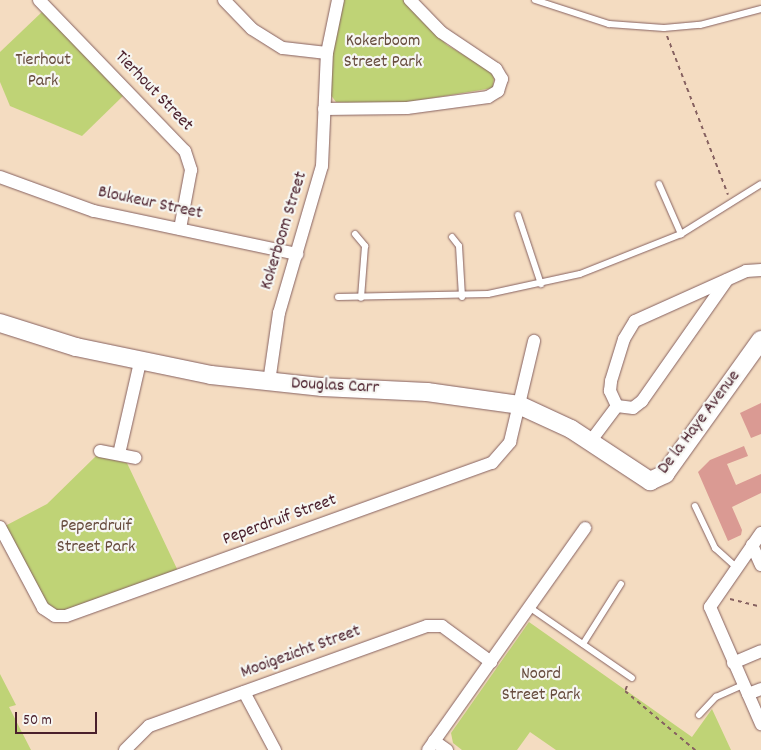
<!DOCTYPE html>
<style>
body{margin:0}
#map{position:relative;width:761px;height:750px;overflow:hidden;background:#f4dcc1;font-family:Dekko,sans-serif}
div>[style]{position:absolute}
.green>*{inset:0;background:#bfd376}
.building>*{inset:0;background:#da9a93}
.path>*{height:2px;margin-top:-1px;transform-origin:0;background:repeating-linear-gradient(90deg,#866160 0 4px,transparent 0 8px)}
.roads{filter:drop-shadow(0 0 1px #866160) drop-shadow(0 0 1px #866160)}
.lane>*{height:6px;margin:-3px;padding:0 3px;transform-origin:3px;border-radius:3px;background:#fff}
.street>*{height:12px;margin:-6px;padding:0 6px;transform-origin:6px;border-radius:6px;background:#fff}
.secondary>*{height:18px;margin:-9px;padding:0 9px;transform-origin:9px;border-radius:9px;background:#fff}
span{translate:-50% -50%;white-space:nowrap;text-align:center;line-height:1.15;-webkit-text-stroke:4.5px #f6f6f2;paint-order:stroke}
.park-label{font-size:18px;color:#674c3e}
.street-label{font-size:18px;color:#4a1f2b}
.scale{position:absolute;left:15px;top:712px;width:82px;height:22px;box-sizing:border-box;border:2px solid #4a1f2b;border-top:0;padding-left:6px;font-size:15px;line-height:18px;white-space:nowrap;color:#4a1f2b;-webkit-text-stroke:4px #f6f6f2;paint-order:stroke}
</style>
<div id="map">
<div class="green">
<div style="clip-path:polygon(344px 0,403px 0,447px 45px,489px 70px,494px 76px,493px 88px,384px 106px,336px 102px,330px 94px,331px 50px)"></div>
<div style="clip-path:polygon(43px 11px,124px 95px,82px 136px,10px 106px,0 82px,0 52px)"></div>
<div style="clip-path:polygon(96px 456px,127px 463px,178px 571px,60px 612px,47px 605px,5px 526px,47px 504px)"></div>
<div style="clip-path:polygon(529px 622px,692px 737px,712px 709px,731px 750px,556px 750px,530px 732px,517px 750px,462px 750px,453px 743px,451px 733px)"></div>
<div style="clip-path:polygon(0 674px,16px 705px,9px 707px,31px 750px,0 750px)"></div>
</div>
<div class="building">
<div style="clip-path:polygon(761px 403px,761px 434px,751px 438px,740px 413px)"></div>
<div style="clip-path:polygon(744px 446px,748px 456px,727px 464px,736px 485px,761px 474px,761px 493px,732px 507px,742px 530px,741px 535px,728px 541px,698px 472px,710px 460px)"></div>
</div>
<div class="path">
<div style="left:667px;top:36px;width:170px;rotate:69deg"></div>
<div style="left:730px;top:599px;width:32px;rotate:14deg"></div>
<div style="left:627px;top:686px;width:5px;rotate:112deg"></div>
<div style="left:625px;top:691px;width:92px;rotate:40.1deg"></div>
</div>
<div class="roads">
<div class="lane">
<div style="left:535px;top:0;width:78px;rotate:18deg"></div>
<div style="left:609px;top:24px;width:55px;rotate:4.2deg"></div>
<div style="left:664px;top:28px;width:36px;rotate:-5deg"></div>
<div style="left:700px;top:25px;width:63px;rotate:-14.7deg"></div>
<div style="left:659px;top:184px;width:55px;rotate:66.3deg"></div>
<div style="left:518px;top:215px;width:73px;rotate:71.6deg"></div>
<div style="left:355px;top:234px;width:16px;rotate:50deg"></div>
<div style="left:365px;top:246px;width:52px;rotate:94.4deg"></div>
<div style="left:452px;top:237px;width:11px;rotate:52deg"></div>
<div style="left:459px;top:246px;width:51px;rotate:86.6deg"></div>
<div style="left:338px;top:297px;width:150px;rotate:-1.1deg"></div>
<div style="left:488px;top:294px;width:94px;rotate:-12.3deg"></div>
<div style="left:580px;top:274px;width:109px;rotate:-21.6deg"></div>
<div style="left:681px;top:234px;width:94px;rotate:-32deg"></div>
<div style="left:695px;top:506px;width:47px;rotate:64.5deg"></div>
<div style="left:715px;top:548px;width:28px;rotate:42deg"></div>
<div style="left:529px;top:607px;width:125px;rotate:34.6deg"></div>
<div style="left:583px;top:644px;width:71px;rotate:-57.7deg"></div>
<div style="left:699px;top:715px;width:25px;rotate:-47deg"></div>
<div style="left:716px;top:697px;width:30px;rotate:-24deg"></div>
</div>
<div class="street">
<div style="left:39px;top:0;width:210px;rotate:46deg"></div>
<div style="left:185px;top:151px;width:20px;rotate:72deg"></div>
<div style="left:191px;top:170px;width:60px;rotate:100.6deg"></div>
<div style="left:224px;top:0;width:40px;rotate:46deg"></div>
<div style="left:252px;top:29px;width:36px;rotate:32deg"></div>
<div style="left:283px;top:48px;width:44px;rotate:6.5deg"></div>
<div style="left:324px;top:109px;width:83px;rotate:-0.7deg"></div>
<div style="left:407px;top:108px;width:82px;rotate:-7.7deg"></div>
<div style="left:488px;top:97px;width:12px;rotate:-31deg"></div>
<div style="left:498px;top:91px;width:13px;rotate:-72deg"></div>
<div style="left:502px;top:79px;width:12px;rotate:-121deg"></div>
<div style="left:496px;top:69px;width:66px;rotate:-146.1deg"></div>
<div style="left:441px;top:32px;width:45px;rotate:-134.1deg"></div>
<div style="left:0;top:177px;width:100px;rotate:19.9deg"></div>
<div style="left:94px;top:211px;width:208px;rotate:12deg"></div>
<div style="left:727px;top:280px;width:148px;rotate:125.1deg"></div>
<div style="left:642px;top:401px;width:11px;rotate:142deg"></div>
<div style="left:633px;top:408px;width:16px;rotate:-173deg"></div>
<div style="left:617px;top:406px;width:17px;rotate:-115deg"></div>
<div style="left:610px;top:391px;width:10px;rotate:-84deg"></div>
<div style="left:611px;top:381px;width:44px;rotate:-72.8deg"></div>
<div style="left:624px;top:339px;width:21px;rotate:-59deg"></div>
<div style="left:635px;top:321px;width:122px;rotate:-24.2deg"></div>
<div style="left:746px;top:271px;width:15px;rotate:-4deg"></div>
<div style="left:269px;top:382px;width:70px;rotate:-81.8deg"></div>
<div style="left:279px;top:313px;width:153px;rotate:-73.7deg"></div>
<div style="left:322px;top:166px;width:113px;rotate:-87.5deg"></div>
<div style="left:327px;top:53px;width:54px;rotate:-78.3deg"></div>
<div style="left:590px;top:442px;width:45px;rotate:-53.1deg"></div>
<div style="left:100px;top:451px;width:36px;rotate:11deg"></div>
<div style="left:119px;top:454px;width:94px;rotate:-77.1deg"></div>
<div style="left:0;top:527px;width:92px;rotate:62deg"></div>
<div style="left:43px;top:608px;width:14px;rotate:34deg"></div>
<div style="left:55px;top:616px;width:11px"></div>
<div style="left:66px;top:616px;width:453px;rotate:-19.8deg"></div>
<div style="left:492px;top:463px;width:28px;rotate:-49deg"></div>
<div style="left:510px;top:442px;width:104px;rotate:-76.6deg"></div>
<div style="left:761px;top:533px;width:90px;rotate:124.6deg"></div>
<div style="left:710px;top:607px;width:128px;rotate:66.4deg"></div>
<div style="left:752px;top:545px;width:22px;rotate:66deg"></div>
<div style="left:733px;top:663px;width:30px;rotate:-23deg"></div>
<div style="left:244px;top:692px;width:66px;rotate:61.9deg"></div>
<div style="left:748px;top:694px;width:14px;rotate:-21deg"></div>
<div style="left:434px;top:741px;width:16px;rotate:35deg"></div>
<div style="left:125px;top:750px;width:34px;rotate:-45deg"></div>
<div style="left:149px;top:726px;width:295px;rotate:-19.8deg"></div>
<div style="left:427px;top:626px;width:15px"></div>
<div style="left:442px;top:626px;width:61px;rotate:36.3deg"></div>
<div style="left:428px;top:750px;width:272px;rotate:-54.7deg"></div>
</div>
<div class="secondary">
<div style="left:0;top:323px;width:80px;rotate:17.5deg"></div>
<div style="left:76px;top:347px;width:138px;rotate:11.7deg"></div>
<div style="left:211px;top:375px;width:112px;rotate:6.2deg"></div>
<div style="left:322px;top:387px;width:105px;rotate:2.7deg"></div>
<div style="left:427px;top:392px;width:93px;rotate:8deg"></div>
<div style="left:519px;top:405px;width:57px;rotate:24.8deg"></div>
<div style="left:571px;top:429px;width:95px;rotate:33.4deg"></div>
<div style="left:650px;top:481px;width:17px;rotate:-25deg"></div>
<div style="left:665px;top:474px;width:165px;rotate:-54.4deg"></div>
</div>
</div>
<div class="park-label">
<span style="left:383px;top:53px">Kokerboom<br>Street Park</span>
<span style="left:43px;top:72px">Tierhout<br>Park</span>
<span style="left:96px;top:538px">Peperdruif<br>Street Park</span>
<span style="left:541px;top:686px">Noord<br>Street Park</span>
</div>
<div class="street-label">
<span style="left:153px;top:92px;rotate:46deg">Tierhout Street</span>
<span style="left:150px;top:204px;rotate:12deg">Bloukeur Street</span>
<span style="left:285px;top:231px;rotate:-73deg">Kokerboom Street</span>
<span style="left:335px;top:387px;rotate:3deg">Douglas Carr</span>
<span style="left:700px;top:423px;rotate:-53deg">De la Haye Avenue</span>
<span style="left:280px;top:521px;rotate:-20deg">Peperdruif Street</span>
<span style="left:301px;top:653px;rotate:-20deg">Mooigezicht Street</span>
</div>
<div class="scale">50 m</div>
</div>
